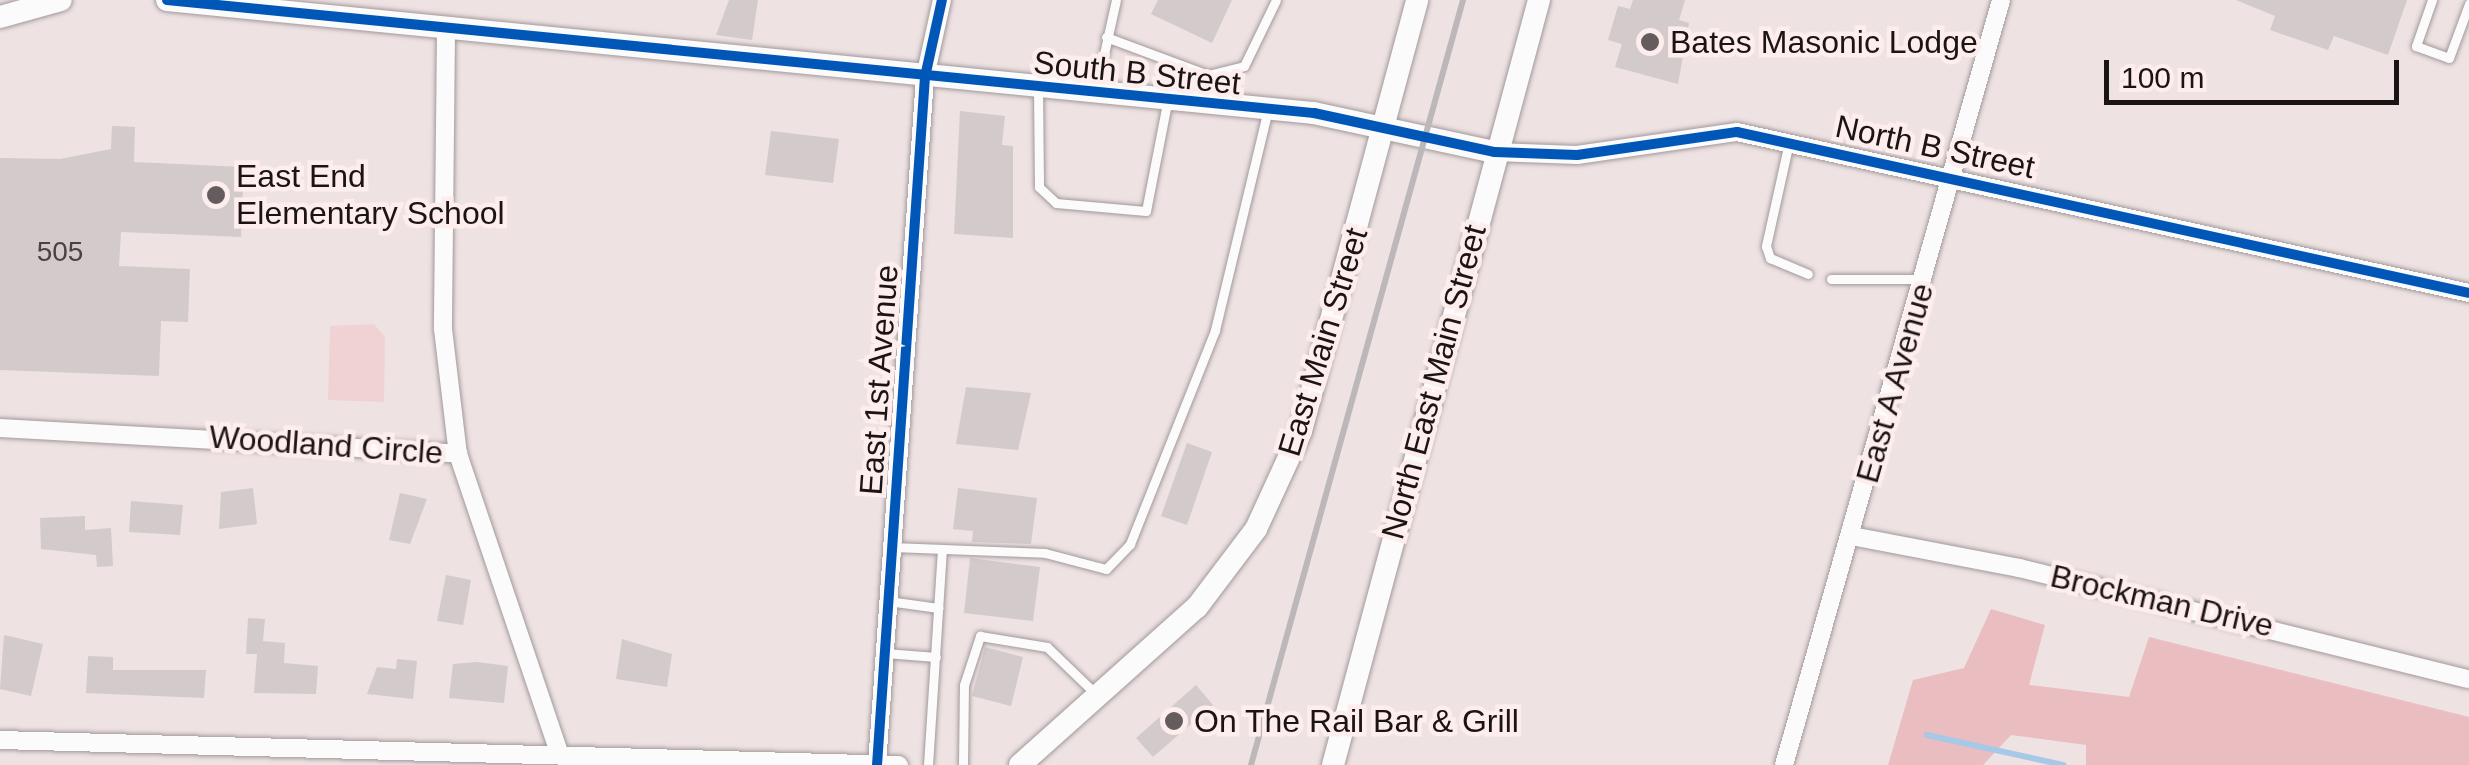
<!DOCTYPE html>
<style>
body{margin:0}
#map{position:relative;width:2469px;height:765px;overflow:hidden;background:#eee2e3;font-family:Arial,sans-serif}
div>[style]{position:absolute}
.green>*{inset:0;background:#f1d2d4}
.forest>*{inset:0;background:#eabdc1}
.stream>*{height:6px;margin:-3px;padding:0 3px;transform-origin:3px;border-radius:3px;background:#a6c9e7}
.building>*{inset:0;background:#d3cacb}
.roads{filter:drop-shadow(0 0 2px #a2999a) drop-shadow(0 0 2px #a2999a)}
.lane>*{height:9px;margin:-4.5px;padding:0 4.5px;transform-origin:4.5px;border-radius:4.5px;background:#fcfbfb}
.street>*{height:18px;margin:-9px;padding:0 9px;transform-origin:9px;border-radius:9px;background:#fcfbfb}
.secondary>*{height:22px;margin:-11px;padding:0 11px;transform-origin:11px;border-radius:11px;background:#fcfbfb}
.rail>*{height:6px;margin:-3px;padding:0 3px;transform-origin:3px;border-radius:3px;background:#bcb8b9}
.cycleway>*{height:10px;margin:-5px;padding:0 5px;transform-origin:5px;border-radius:5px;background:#0057b8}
.dots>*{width:28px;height:28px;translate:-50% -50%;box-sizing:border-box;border:5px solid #fdeded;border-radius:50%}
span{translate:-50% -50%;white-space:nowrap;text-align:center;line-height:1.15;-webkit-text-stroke:9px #fdeded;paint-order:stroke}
.number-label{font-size:28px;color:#4a4244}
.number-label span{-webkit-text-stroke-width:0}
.poi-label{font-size:32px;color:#1b1415}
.left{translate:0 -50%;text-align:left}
.street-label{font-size:32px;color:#1b1415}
.scale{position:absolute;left:2104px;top:60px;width:295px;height:45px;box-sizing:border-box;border:5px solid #1b1415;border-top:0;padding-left:12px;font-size:30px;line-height:35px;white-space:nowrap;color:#1b1415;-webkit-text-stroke:8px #fdeded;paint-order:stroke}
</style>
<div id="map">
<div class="green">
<div style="clip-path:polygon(374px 324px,385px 337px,384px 402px,328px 400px,330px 326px)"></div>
</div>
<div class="forest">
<div style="clip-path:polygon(1991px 609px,2045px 625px,2029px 685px,2129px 697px,2149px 637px,2469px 717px,2469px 765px,2086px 765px,2086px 745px,2011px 735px,1983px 765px,1888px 765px,1913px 680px,1964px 668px)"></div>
</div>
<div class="stream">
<div style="left:1927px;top:735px;width:140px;rotate:12.4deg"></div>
</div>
<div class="building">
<div style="clip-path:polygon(729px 0,758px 0,752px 40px,716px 35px)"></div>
<div style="clip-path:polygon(1158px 0,1232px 0,1212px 43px,1151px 14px)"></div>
<div style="clip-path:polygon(1633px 0,1685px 0,1679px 20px,1689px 23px,1678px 84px,1615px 67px,1622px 44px,1608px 40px,1618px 6px,1630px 9px)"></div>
<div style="clip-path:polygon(2236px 0,2407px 0,2388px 55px,2334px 36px,2328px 50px,2270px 30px,2275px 16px)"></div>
<div style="clip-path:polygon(960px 111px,1005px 116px,1002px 145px,1013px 146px,1013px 238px,954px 234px)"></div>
<div style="clip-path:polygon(112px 126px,135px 127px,134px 162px,244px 167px,241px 237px,121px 232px,119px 266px,190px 269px,188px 322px,161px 321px,159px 376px,0 370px,0 158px,60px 159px,111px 149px)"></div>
<div style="clip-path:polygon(771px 131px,839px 139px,833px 183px,765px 175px)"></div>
<div style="clip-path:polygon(966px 387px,1031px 393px,1018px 450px,956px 444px)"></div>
<div style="clip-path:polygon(1187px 443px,1212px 452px,1187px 525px,1161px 516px)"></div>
<div style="clip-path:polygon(253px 488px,257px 524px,219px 529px,221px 492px)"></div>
<div style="clip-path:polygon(958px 488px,1037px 498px,1031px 544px,972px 542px,973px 531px,953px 529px)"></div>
<div style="clip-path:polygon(400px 493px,427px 499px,410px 544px,389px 540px)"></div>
<div style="clip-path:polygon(131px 501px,183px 505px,180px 535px,129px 532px)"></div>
<div style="clip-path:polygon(85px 516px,85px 530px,111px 528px,113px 566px,97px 567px,96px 555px,41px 549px,40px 518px)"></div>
<div style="clip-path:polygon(970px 558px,1040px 567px,1033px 621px,964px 613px)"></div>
<div style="clip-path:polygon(446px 575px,471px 580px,463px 625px,437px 621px)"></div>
<div style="clip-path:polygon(248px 618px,265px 619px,263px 641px,285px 643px,284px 663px,318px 666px,316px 694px,254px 693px,257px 654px,246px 654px)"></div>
<div style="clip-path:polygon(4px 635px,43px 644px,31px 696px,0 689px)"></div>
<div style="clip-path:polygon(622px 639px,672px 654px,667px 687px,616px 679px)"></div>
<div style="clip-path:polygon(985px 647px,1023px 657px,1011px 706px,972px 696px)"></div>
<div style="clip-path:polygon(88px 656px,113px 657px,113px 670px,206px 670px,204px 698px,86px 693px)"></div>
<div style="clip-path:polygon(397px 659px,417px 661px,413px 699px,367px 694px,377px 667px,396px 669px)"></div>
<div style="clip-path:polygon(477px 662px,508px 666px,504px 703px,449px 698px,453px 664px)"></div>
<div style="clip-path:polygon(1196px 685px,1213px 705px,1153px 757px,1136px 738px)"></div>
</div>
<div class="roads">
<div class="lane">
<div style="left:2432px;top:0;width:49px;rotate:109.2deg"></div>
<div style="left:2416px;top:46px;width:35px;rotate:20deg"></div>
<div style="left:2449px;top:58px;width:58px;rotate:-69.7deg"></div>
<div style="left:1106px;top:37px;width:109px;rotate:20.4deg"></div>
<div style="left:1208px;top:75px;width:37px;rotate:-14deg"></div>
<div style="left:1244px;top:66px;width:73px;rotate:-64.1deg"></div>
<div style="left:1038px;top:89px;width:98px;rotate:89.4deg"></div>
<div style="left:1039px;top:187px;width:23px;rotate:43deg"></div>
<div style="left:1056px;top:203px;width:90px;rotate:5.1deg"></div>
<div style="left:1146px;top:211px;width:110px;rotate:-79deg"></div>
<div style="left:1096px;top:90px;width:92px;rotate:-77.5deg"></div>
<div style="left:1789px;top:142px;width:107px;rotate:102.5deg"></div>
<div style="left:1766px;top:246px;width:13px;rotate:72deg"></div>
<div style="left:1770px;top:258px;width:41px;rotate:22.8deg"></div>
<div style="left:1831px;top:279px;width:91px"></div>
<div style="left:892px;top:547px;width:153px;rotate:2.2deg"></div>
<div style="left:1045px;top:553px;width:63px;rotate:14.7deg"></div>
<div style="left:1106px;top:569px;width:35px;rotate:-46deg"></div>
<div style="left:1130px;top:544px;width:230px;rotate:-68.3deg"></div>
<div style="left:1215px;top:330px;width:226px;rotate:-76.5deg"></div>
<div style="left:888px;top:601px;width:51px;rotate:7.8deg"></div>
<div style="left:885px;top:653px;width:51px;rotate:4.5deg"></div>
<div style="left:928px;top:765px;width:216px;rotate:-86.3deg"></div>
<div style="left:963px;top:765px;width:80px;rotate:-89.3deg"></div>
<div style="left:964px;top:685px;width:52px;rotate:-71.9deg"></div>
<div style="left:980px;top:636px;width:68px;rotate:9.3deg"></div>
<div style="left:1047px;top:647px;width:71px;rotate:43.9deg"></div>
</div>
<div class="street">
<div style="left:446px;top:32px;width:297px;rotate:90.6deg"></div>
<div style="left:443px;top:329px;width:126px;rotate:83.2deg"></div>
<div style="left:1495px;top:152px;width:82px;rotate:2.1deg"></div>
<div style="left:1577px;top:155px;width:162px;rotate:-8.2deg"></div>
<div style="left:1737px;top:132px;width:749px;rotate:12.4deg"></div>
<div style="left:0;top:428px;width:459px;rotate:3.2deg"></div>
<div style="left:458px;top:454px;width:316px;rotate:71.3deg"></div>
<div style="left:1852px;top:536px;width:170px;rotate:10.8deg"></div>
<div style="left:2019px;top:568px;width:463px;rotate:13.9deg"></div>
<div style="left:0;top:740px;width:899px;rotate:1.59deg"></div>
<div style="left:877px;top:765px;width:690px;rotate:-86.01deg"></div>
<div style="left:925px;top:77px;width:79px;rotate:-77.6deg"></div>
<div style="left:1784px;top:765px;width:795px;rotate:-74.16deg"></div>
</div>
<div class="secondary">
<div style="left:167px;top:0;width:1153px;rotate:5.63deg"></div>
<div style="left:1314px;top:113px;width:185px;rotate:12.2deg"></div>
<div style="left:0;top:17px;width:63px;rotate:-15.6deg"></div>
<div style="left:1020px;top:765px;width:237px;rotate:-41.8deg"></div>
<div style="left:1197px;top:607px;width:98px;rotate:-52.9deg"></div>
<div style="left:1256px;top:529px;width:108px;rotate:-65.3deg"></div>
<div style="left:1301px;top:431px;width:446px;rotate:-74.9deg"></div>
<div style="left:1333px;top:765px;width:792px;rotate:-74.93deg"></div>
</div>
</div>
<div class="rail">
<div style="left:1251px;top:765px;width:794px;rotate:-74.51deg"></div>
</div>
<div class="cycleway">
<div style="left:167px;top:0;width:1153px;rotate:5.63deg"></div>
<div style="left:1314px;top:113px;width:185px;rotate:12.2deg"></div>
<div style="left:1495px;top:152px;width:82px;rotate:2.1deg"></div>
<div style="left:1577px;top:155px;width:162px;rotate:-8.2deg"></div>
<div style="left:1737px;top:132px;width:749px;rotate:12.4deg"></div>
<div style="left:877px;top:765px;width:690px;rotate:-86.01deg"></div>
<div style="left:925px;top:77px;width:79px;rotate:-77.6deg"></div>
</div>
<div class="dots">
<div style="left:1650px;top:42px;background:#655c5d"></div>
<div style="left:216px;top:195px;background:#655c5d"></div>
<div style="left:1174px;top:721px;background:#655c5d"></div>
</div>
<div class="number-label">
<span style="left:60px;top:252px">505</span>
</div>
<div class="poi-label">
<span class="left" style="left:1670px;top:42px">Bates Masonic Lodge</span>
<span class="left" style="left:236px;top:195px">East End<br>Elementary School</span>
<span class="left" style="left:1194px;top:721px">On The Rail Bar &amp; Grill</span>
</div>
<div class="street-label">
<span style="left:1137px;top:73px;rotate:6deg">South B Street</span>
<span style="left:1935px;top:147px;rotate:12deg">North B Street</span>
<span style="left:1323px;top:342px;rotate:-73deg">East Main Street</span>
<span style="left:879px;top:380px;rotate:-86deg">East 1st Avenue</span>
<span style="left:1434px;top:382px;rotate:-75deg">North East Main Street</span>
<span style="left:1895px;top:383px;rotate:-74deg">East A Avenue</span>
<span style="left:326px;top:445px;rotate:4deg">Woodland Circle</span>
<span style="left:2162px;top:601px;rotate:13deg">Brockman Drive</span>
</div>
<div class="scale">100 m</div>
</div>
